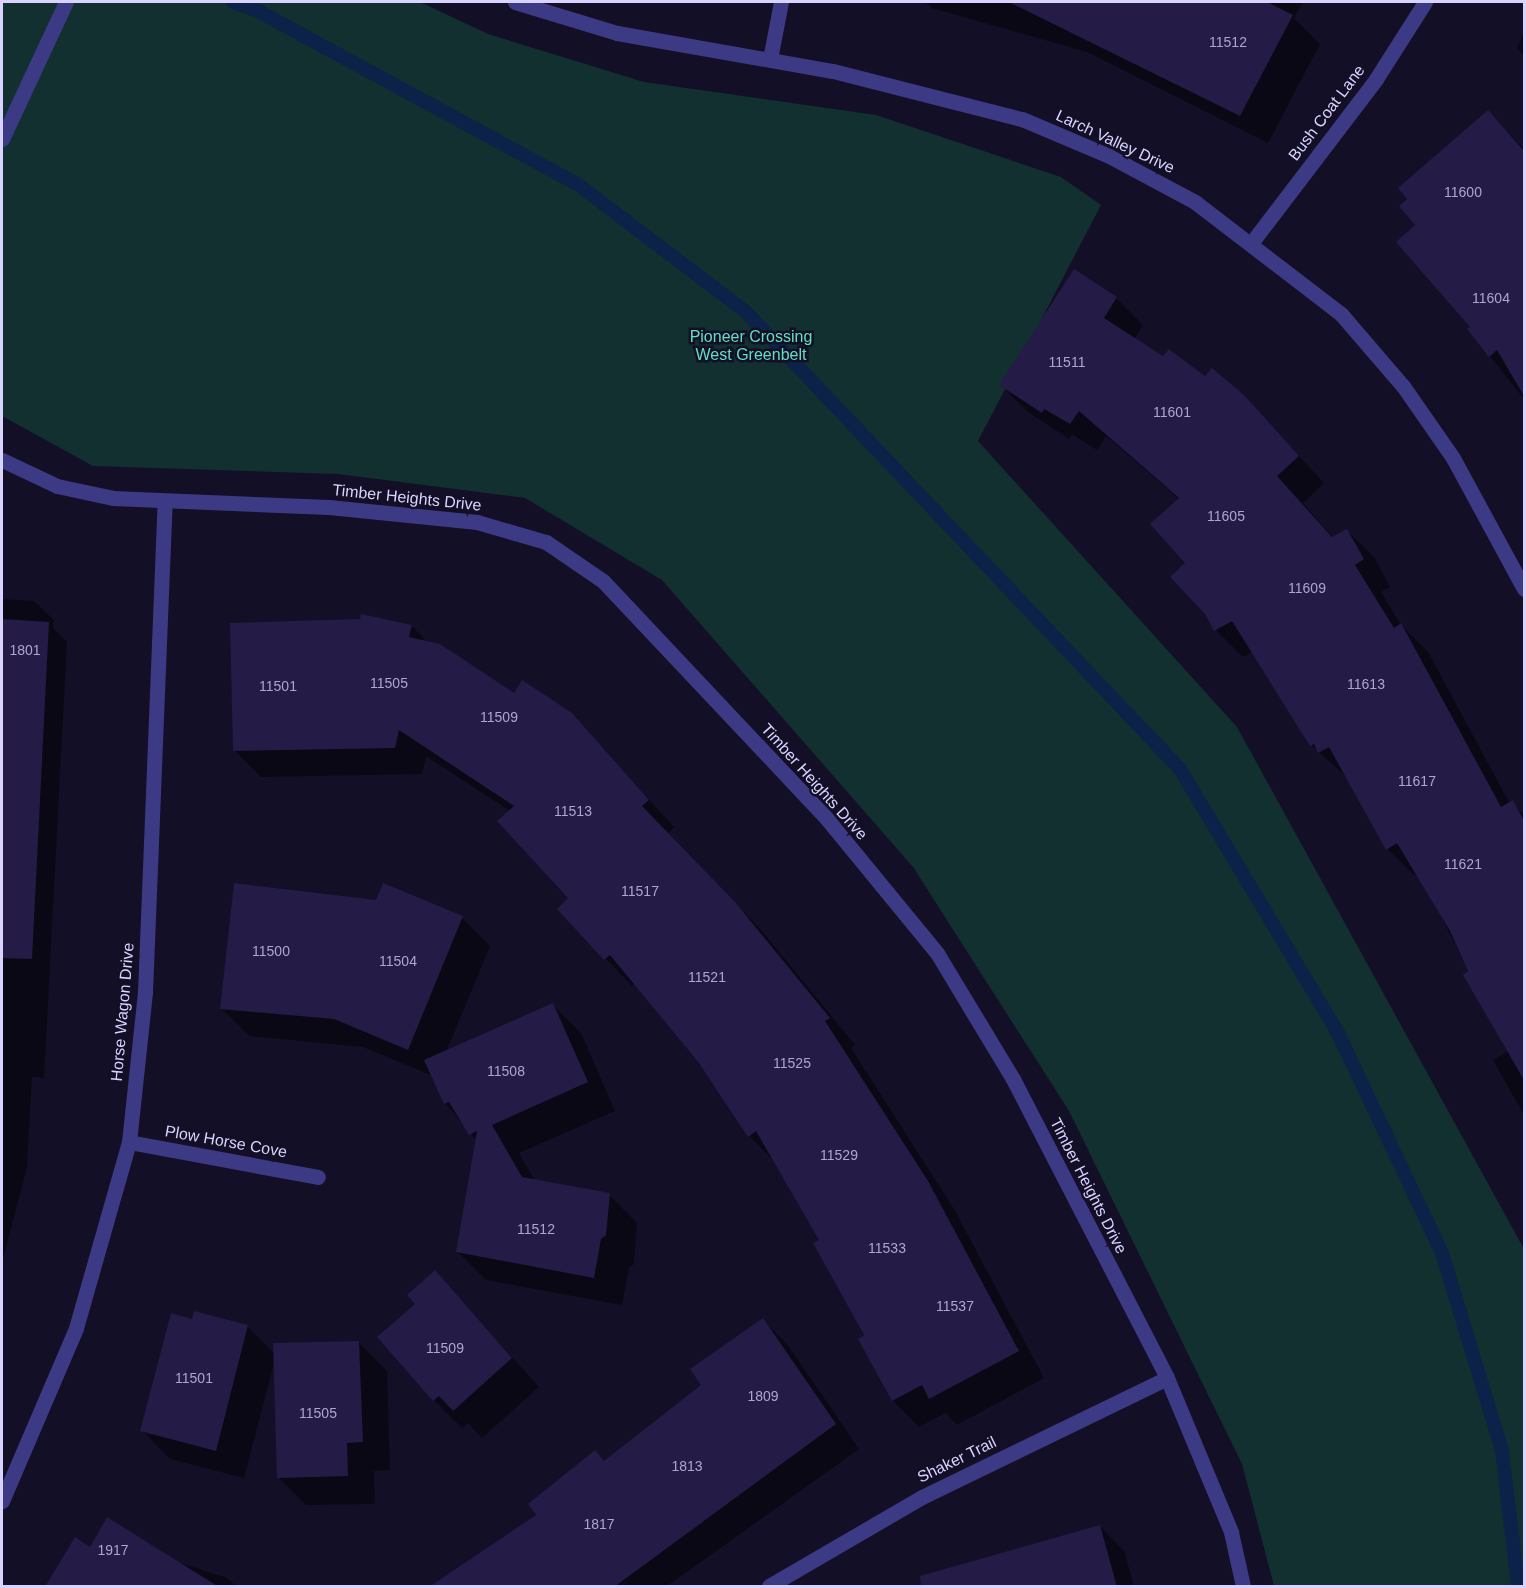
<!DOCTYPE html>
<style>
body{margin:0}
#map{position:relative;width:1526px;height:1588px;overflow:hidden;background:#130f26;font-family:Helvetica,sans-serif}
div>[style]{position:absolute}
.green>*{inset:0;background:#12302f}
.shadow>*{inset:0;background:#0007}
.stream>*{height:14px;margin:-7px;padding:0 7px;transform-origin:7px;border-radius:7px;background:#0c2248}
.building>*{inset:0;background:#241b47}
.minor>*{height:15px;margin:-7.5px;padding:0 7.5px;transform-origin:7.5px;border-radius:7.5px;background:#3d3a85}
span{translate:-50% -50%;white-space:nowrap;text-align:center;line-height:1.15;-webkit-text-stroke:5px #130f26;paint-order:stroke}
.number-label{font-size:14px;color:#aca6d1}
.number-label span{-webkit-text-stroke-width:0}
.street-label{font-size:16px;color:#d9d4ff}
.park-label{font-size:16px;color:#5fe0c0}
.frame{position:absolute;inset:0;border:3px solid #d9d4ff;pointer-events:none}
</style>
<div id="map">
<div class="green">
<div style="clip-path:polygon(2px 2px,420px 2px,488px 34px,644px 82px,876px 115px,1061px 177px,1101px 205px,978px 441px,1237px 727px,1524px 1249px,1524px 1586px,1274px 1586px,1242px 1464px,1069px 1111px,913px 867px,662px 580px,525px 498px,338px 474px,93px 466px,2px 416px)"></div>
</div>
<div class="shadow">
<div style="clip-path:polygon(925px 2px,1303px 2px,1294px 18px,1320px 44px,1268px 143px,1087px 52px,932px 8px)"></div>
<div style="clip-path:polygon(1524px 32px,1524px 56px,1517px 48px)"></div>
<div style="clip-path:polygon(1488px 112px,1524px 149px,1524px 399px,1490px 356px,1418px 225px)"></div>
<div style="clip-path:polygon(1116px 298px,1143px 325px,1134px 339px,1163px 358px,1244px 397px,1324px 483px,1303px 503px,1334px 538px,1347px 531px,1374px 557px,1390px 587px,1381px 592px,1401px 625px,1428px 652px,1510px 804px,1524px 814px,1524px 1115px,1493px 1060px,1509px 1051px,1419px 873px,1414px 875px,1387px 849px,1348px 778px,1311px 745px,1253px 651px,1243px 657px,1216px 630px,1206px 613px,1188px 563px,1179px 499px,1106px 436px,1097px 450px,1072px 434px,1069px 439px,1028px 412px,1001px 385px)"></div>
<div style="clip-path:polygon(2px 599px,34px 601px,54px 620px,53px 628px,67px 642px,44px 1078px,32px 1077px,27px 1167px,2px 1263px)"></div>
<div style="clip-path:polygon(412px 626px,428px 643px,515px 695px,571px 714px,674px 827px,668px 833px,762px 931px,855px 1045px,851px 1048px,954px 1209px,1044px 1378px,957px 1425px,946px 1413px,919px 1427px,893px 1401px,821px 1241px,775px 1162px,749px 1136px,701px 1062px,635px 983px,632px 986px,559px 909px,570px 899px,510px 811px,426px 756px,422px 774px,261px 777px,234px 750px)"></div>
<div style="clip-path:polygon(462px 918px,490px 946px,446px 1052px,553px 1005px,581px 1033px,615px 1111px,519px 1153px,535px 1181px,609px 1195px,637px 1223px,634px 1264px,629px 1268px,622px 1305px,486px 1280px,458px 1252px,477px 1141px,445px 1103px,433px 1076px,363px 1047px,249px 1036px,221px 1008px)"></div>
<div style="clip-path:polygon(435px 1272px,539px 1387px,482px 1438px,468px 1423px,462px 1428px,434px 1400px,417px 1305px)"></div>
<div style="clip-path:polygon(195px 1313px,248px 1327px,274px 1353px,359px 1343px,387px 1371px,390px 1470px,374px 1471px,375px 1504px,306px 1505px,278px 1477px,274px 1363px,244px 1478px,170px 1459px,142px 1430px)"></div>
<div style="clip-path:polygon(763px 1320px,787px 1344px,859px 1449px,667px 1586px,450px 1586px,538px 1515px,595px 1452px,605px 1462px,703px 1386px)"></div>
<div style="clip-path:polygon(1100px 1526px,1124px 1551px,1134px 1586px,984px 1586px)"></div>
<div style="clip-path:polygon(90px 1549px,177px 1562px,227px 1578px,236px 1586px,47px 1586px)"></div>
</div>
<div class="stream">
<div style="left:233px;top:2px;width:29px;rotate:20deg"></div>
<div style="left:260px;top:12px;width:364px;rotate:28.5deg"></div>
<div style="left:580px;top:186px;width:208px;rotate:37.2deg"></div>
<div style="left:746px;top:312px;width:630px;rotate:46.48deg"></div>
<div style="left:1180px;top:769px;width:308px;rotate:59.1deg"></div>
<div style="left:1338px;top:1033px;width:243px;rotate:64.7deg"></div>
<div style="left:1442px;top:1253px;width:207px;rotate:73.1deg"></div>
<div style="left:1502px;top:1451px;width:136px;rotate:83.2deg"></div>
</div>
<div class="building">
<div style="clip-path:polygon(1009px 2px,1267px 2px,1293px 15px,1240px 116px)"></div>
<div style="clip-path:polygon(1488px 110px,1524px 151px,1524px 396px,1497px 350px,1489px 357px,1467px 329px,1470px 327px,1396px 242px,1415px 225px,1399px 206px,1407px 199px,1398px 188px)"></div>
<div style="clip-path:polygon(1074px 269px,1117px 297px,1104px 318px,1163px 356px,1169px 349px,1205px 376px,1212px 368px,1245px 396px,1299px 456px,1277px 476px,1332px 537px,1347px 529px,1364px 559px,1355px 565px,1394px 628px,1401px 623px,1501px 807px,1513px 800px,1524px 821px,1524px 1080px,1463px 975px,1468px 971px,1450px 931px,1397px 843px,1386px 850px,1329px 747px,1318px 753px,1314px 744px,1310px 746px,1232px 621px,1214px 631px,1205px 614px,1170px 577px,1185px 563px,1150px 524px,1179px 498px,1079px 411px,1070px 424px,1044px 409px,1042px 413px,999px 385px)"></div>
<div style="clip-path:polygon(361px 614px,412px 625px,409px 637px,440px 644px,514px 693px,522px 680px,572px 713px,649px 800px,642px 806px,735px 902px,830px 1018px,825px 1021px,928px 1181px,1019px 1351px,929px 1399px,922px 1385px,892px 1401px,858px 1339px,864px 1335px,813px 1243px,819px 1240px,756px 1131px,748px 1137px,699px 1063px,610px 955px,604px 960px,557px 909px,568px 898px,497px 821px,514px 806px,399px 730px,395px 748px,233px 751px,230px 623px,360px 619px)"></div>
<div style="clip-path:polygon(2px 619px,49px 622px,32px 959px,2px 958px)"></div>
<div style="clip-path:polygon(234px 883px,376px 900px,383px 883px,463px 916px,408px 1050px,334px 1019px,220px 1009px)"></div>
<div style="clip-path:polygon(553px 1003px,588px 1082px,492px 1125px,522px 1177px,610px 1193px,606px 1235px,601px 1239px,594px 1278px,456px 1252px,477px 1131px,469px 1135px,449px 1102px,444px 1104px,424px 1060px)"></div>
<div style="clip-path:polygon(435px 1270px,512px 1358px,453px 1411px,439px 1396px,433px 1401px,377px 1337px,415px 1304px,407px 1295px)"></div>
<div style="clip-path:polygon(194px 1311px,248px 1325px,216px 1451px,140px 1431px,171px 1313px,192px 1319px)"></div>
<div style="clip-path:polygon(763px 1318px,836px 1424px,614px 1587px,429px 1587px,536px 1515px,528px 1504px,595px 1450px,604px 1461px,701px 1385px,690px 1369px)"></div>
<div style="clip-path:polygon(359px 1341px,363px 1442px,347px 1443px,348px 1476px,277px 1478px,273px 1343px)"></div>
<div style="clip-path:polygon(107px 1517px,219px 1587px,45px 1587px,75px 1537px,90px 1547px)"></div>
<div style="clip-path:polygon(1100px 1525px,1117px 1587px,921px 1587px,920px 1576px)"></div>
</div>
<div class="minor">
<div style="left:515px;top:2px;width:107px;rotate:16.9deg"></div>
<div style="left:617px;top:33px;width:219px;rotate:10deg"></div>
<div style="left:833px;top:71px;width:195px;rotate:14.3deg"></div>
<div style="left:1022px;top:119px;width:95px;rotate:23deg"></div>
<div style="left:1109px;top:156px;width:98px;rotate:28.1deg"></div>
<div style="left:1195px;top:202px;width:184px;rotate:37.5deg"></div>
<div style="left:1341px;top:314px;width:95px;rotate:49.3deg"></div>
<div style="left:1403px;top:386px;width:88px;rotate:55.2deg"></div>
<div style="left:1453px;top:458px;width:149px;rotate:61.5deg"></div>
<div style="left:770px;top:59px;width:58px;rotate:-79.1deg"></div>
<div style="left:2px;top:139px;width:151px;rotate:-65deg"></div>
<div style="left:1252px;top:242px;width:205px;rotate:-52.7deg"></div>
<div style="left:1376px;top:79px;width:91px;rotate:-57.5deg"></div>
<div style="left:2px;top:460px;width:61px;rotate:25.3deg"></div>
<div style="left:57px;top:486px;width:57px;rotate:12.1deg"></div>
<div style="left:113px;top:498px;width:216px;rotate:2.4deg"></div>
<div style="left:329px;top:507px;width:149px;rotate:5.8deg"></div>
<div style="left:477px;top:522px;width:72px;rotate:16.2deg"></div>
<div style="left:546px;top:542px;width:69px;rotate:34.4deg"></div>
<div style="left:603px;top:581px;width:327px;rotate:46.7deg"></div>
<div style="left:827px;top:819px;width:173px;rotate:50.6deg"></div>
<div style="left:937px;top:953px;width:147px;rotate:58.9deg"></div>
<div style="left:1013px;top:1079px;width:336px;rotate:62.7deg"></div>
<div style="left:1167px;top:1378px;width:167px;rotate:67.4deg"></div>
<div style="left:1231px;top:1532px;width:55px;rotate:77.5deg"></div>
<div style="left:129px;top:1142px;width:192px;rotate:10.5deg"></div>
<div style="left:2px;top:1501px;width:188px;rotate:-66.8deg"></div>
<div style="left:76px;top:1328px;width:193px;rotate:-74.1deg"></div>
<div style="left:129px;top:1142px;width:151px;rotate:-83.9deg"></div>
<div style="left:145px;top:992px;width:489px;rotate:-87.7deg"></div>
<div style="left:769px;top:1586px;width:177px;rotate:-30.2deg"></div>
<div style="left:922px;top:1497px;width:272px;rotate:-25.9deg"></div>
</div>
<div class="number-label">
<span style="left:1228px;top:42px">11512</span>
<span style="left:1463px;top:192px">11600</span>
<span style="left:1491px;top:298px">11604</span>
<span style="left:1067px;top:362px">11511</span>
<span style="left:1172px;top:412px">11601</span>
<span style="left:1226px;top:516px">11605</span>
<span style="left:1307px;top:588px">11609</span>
<span style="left:25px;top:650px">1801</span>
<span style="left:389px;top:683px">11505</span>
<span style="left:1366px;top:684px">11613</span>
<span style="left:278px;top:686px">11501</span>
<span style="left:499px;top:717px">11509</span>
<span style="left:1417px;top:781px">11617</span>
<span style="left:573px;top:811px">11513</span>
<span style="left:1463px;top:864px">11621</span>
<span style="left:640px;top:891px">11517</span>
<span style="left:271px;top:951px">11500</span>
<span style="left:398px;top:961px">11504</span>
<span style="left:707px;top:977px">11521</span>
<span style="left:792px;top:1063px">11525</span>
<span style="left:506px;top:1071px">11508</span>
<span style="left:839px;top:1155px">11529</span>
<span style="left:536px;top:1229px">11512</span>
<span style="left:887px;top:1248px">11533</span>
<span style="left:955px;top:1306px">11537</span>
<span style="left:445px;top:1348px">11509</span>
<span style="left:194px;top:1378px">11501</span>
<span style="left:763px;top:1396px">1809</span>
<span style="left:318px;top:1413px">11505</span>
<span style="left:687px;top:1466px">1813</span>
<span style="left:599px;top:1524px">1817</span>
<span style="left:113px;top:1550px">1917</span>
</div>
<div class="street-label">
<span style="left:1327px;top:113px;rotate:-53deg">Bush Coat Lane</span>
<span style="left:1115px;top:142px;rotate:25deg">Larch Valley Drive</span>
<span style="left:407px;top:498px;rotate:6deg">Timber Heights Drive</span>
<span style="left:814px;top:782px;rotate:48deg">Timber Heights Drive</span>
<span style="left:123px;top:1012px;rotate:-85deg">Horse Wagon Drive</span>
<span style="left:226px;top:1142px;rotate:10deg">Plow Horse Cove</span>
<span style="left:1088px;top:1186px;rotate:63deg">Timber Heights Drive</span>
<span style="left:957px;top:1460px;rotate:-26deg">Shaker Trail</span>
</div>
<div class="park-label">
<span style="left:751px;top:346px">Pioneer Crossing<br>West Greenbelt</span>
</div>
<div class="frame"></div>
</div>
